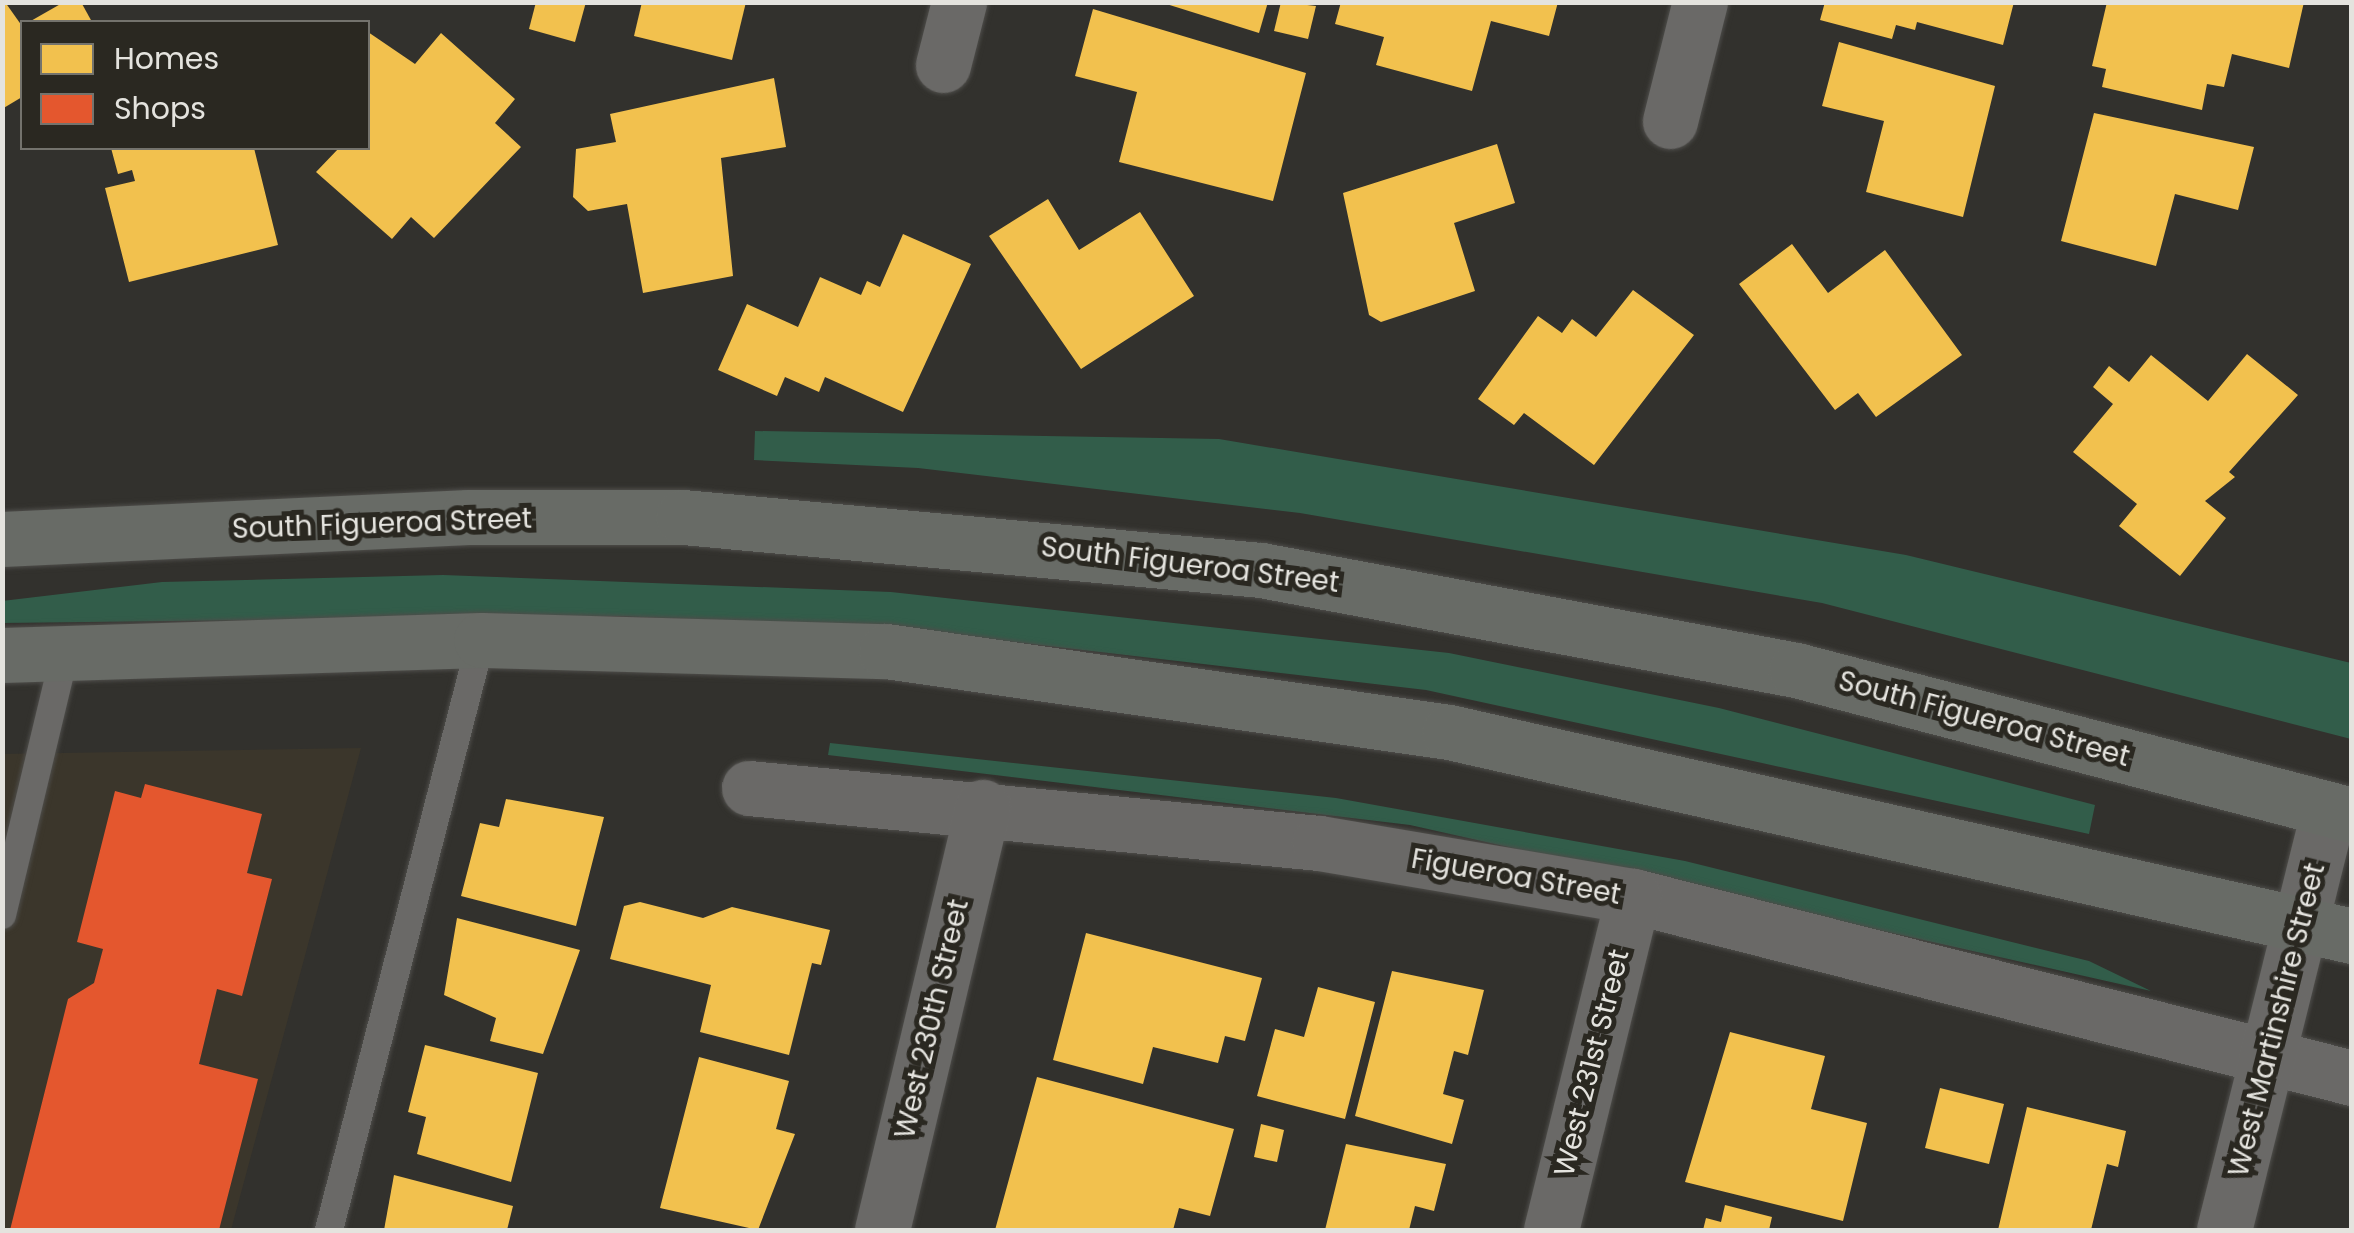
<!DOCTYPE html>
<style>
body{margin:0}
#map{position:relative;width:2354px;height:1233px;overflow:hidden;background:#32312d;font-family:Poppins,sans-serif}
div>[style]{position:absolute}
.built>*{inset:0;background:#3b362b}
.green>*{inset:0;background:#325d4a}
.homes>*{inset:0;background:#f2c14e}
.shops>*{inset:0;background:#e4572e}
.roads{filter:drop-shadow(0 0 2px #4e4d4a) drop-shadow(0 0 2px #4e4d4a)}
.lane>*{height:28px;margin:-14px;padding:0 14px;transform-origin:14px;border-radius:14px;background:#6a6967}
.street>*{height:55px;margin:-27.5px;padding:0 27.5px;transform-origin:27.5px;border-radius:27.5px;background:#6a6967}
.primary>*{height:55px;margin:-27.5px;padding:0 27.5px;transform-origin:27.5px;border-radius:27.5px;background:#686b66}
span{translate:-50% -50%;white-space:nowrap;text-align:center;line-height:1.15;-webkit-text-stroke:10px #2a2821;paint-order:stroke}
.street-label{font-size:28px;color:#e4e3de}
.frame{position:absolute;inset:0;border:5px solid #e4e3de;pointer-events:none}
.legend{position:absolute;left:20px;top:20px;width:350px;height:130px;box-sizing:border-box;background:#2a2821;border:2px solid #74736d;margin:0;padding:12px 18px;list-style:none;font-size:30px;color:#e4e3de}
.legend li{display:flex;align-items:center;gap:20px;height:50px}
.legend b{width:50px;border:2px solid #74736d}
</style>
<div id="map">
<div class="built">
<div style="clip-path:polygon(361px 748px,231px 1230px,3px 1230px,2px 754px)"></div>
</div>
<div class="green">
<div style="clip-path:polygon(755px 431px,1219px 439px,1906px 555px,2351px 663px,2351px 739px,1822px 603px,1300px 513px,918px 468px,754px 460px)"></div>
<div style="clip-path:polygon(443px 575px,891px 592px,1449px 653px,1719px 708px,2095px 805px,2089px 834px,1426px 690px,886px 627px,615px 616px,3px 623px,2px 601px,162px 582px)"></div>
<div style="clip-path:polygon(830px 743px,1336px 798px,1685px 861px,2089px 961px,2151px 991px,1410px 825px,828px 755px)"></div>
</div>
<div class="homes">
<div style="clip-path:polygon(5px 2px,22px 26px,22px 97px,2px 109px)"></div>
<div style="clip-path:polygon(64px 2px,81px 2px,92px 22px,29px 22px)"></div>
<div style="clip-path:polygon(536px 2px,586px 2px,575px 42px,529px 29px)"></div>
<div style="clip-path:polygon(642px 2px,746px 2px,732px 60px,634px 36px)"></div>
<div style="clip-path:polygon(1160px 2px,1268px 2px,1259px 33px)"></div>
<div style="clip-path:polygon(1281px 2px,1316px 6px,1308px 39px,1274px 31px)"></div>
<div style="clip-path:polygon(1341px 2px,1558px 2px,1549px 36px,1491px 21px,1472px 91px,1376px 65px,1384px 37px,1335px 24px)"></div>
<div style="clip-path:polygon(1825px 2px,2014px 2px,2003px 45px,1917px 22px,1915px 30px,1896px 25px,1892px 39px,1820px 20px)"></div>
<div style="clip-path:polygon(2107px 2px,2304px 2px,2289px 68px,2232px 54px,2224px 87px,2207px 84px,2202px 110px,2102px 87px,2106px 69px,2092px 66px)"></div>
<div style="clip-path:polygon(1093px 9px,1306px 73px,1273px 201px,1119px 162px,1137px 92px,1075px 76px)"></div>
<div style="clip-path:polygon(368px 32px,415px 64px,441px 33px,515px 99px,495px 123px,521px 147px,434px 238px,411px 217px,392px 239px,316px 172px,339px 148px,368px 148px)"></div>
<div style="clip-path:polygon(1839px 42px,1995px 86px,1963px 217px,1866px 192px,1884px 121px,1822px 106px)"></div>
<div style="clip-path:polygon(774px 78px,786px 147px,721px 158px,733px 276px,643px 293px,627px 204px,588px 211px,573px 197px,576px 149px,616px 142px,610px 114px)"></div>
<div style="clip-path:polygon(2094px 113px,2254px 147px,2238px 210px,2175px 194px,2156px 266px,2061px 241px)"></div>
<div style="clip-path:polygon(1497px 144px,1515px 203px,1454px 223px,1475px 291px,1381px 322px,1369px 315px,1343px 193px)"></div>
<div style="clip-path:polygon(111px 148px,254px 148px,278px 245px,129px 282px,105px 188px,135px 181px,132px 170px,118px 174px)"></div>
<div style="clip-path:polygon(1048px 199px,1079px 250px,1140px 212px,1194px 296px,1081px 369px,989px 236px)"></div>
<div style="clip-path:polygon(903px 234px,971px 264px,903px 412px,825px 377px,819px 392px,785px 377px,777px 396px,718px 370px,747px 304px,798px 327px,820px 277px,861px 295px,867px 281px,880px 287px)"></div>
<div style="clip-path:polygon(1792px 244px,1828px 293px,1885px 250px,1962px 355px,1876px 417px,1858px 393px,1835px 410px,1739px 284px)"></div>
<div style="clip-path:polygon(1633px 290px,1694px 335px,1594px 465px,1524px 413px,1514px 425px,1478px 399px,1538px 316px,1562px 333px,1572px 319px,1596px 337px)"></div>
<div style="clip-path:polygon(2247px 354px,2298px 395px,2229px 472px,2235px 477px,2205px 501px,2226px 518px,2180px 576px,2119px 526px,2137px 504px,2073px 452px,2113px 404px,2093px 387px,2109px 366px,2129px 382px,2151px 355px,2208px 401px)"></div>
<div style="clip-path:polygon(506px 799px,604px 817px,576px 926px,461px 896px,480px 823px,499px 827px)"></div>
<div style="clip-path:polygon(640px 902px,703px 918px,732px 907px,830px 930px,821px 965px,812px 963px,789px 1055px,700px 1032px,711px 985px,610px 959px,624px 906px)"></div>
<div style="clip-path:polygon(457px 918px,580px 950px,543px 1054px,490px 1041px,496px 1018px,444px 995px)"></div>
<div style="clip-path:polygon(1086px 933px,1262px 978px,1245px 1041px,1225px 1036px,1218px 1063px,1153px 1047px,1143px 1084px,1053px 1060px)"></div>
<div style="clip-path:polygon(1392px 971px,1484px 990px,1468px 1055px,1454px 1051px,1443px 1094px,1464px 1100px,1452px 1144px,1355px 1116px)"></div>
<div style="clip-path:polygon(1318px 987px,1375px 1002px,1345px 1119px,1257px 1096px,1275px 1029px,1304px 1037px)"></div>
<div style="clip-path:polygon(1730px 1032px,1825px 1056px,1811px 1109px,1867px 1123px,1843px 1221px,1685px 1182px)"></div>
<div style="clip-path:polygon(425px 1045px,538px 1073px,511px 1182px,417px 1154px,426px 1117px,408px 1112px)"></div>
<div style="clip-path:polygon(699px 1057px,789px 1081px,776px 1129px,795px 1134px,758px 1230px,660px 1208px)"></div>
<div style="clip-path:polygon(1037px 1077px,1234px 1129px,1210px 1216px,1179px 1208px,1173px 1230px,995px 1230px)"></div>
<div style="clip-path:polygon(1940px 1088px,2004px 1104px,1989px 1164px,1925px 1148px)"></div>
<div style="clip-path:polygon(2027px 1107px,2126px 1131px,2118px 1167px,2107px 1164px,2091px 1230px,1998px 1230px)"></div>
<div style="clip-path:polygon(1261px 1124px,1284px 1130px,1277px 1162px,1254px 1157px)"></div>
<div style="clip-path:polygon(1346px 1144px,1446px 1164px,1434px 1211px,1415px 1206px,1409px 1230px,1325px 1230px)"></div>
<div style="clip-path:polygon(394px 1175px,513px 1206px,507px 1230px,384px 1230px)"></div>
<div style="clip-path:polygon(1725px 1205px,1772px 1217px,1769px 1230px,1703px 1230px,1706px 1218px,1721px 1222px)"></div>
</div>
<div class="shops">
<div style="clip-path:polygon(145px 784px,262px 814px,247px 873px,272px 879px,242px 996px,217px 989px,199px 1064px,258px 1079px,219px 1230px,10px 1230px,68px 999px,94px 983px,103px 949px,77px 942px,115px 791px,141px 798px)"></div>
</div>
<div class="roads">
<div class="lane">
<div style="left:2px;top:915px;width:270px;rotate:-76.5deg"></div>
<div style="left:329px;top:1230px;width:609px;rotate:-75.55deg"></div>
</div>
<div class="street">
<div style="left:943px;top:65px;width:65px;rotate:-75.7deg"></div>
<div style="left:1670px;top:121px;width:123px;rotate:-75.9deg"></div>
<div style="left:749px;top:788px;width:573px;rotate:5.51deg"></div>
<div style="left:1319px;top:843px;width:318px;rotate:9.6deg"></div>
<div style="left:1633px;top:896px;width:742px;rotate:14.2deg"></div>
<div style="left:882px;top:1230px;width:435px;rotate:-76.6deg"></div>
<div style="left:1551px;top:1230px;width:344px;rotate:-76.2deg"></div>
<div style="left:2224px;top:1230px;width:433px;rotate:-76deg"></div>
</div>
<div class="primary">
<div style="left:2px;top:539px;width:467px;rotate:-2.7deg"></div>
<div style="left:468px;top:517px;width:215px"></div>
<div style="left:683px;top:517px;width:580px;rotate:5.24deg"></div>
<div style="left:1261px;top:570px;width:544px;rotate:10.59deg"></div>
<div style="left:1796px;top:670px;width:575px;rotate:14.62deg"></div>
<div style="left:2px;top:655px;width:479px;rotate:-1.8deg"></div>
<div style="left:481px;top:640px;width:405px;rotate:1.6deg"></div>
<div style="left:886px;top:651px;width:569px;rotate:8.19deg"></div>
<div style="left:1449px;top:732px;width:926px;rotate:12.73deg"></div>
</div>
</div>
<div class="street-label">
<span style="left:382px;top:524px;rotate:-2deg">South Figueroa Street</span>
<span style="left:1190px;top:565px;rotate:7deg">South Figueroa Street</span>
<span style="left:1984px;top:719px;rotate:15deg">South Figueroa Street</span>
<span style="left:1516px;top:877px;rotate:10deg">Figueroa Street</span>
<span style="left:932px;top:1019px;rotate:-77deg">West 230th Street</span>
<span style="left:2277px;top:1020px;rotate:-76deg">West Martinshire Street</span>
<span style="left:1592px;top:1063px;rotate:-76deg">West 231st Street</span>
</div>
<div class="frame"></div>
<ul class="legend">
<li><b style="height:28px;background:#f2c14e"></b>Homes</li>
<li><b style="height:28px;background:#e4572e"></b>Shops</li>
</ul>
</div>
